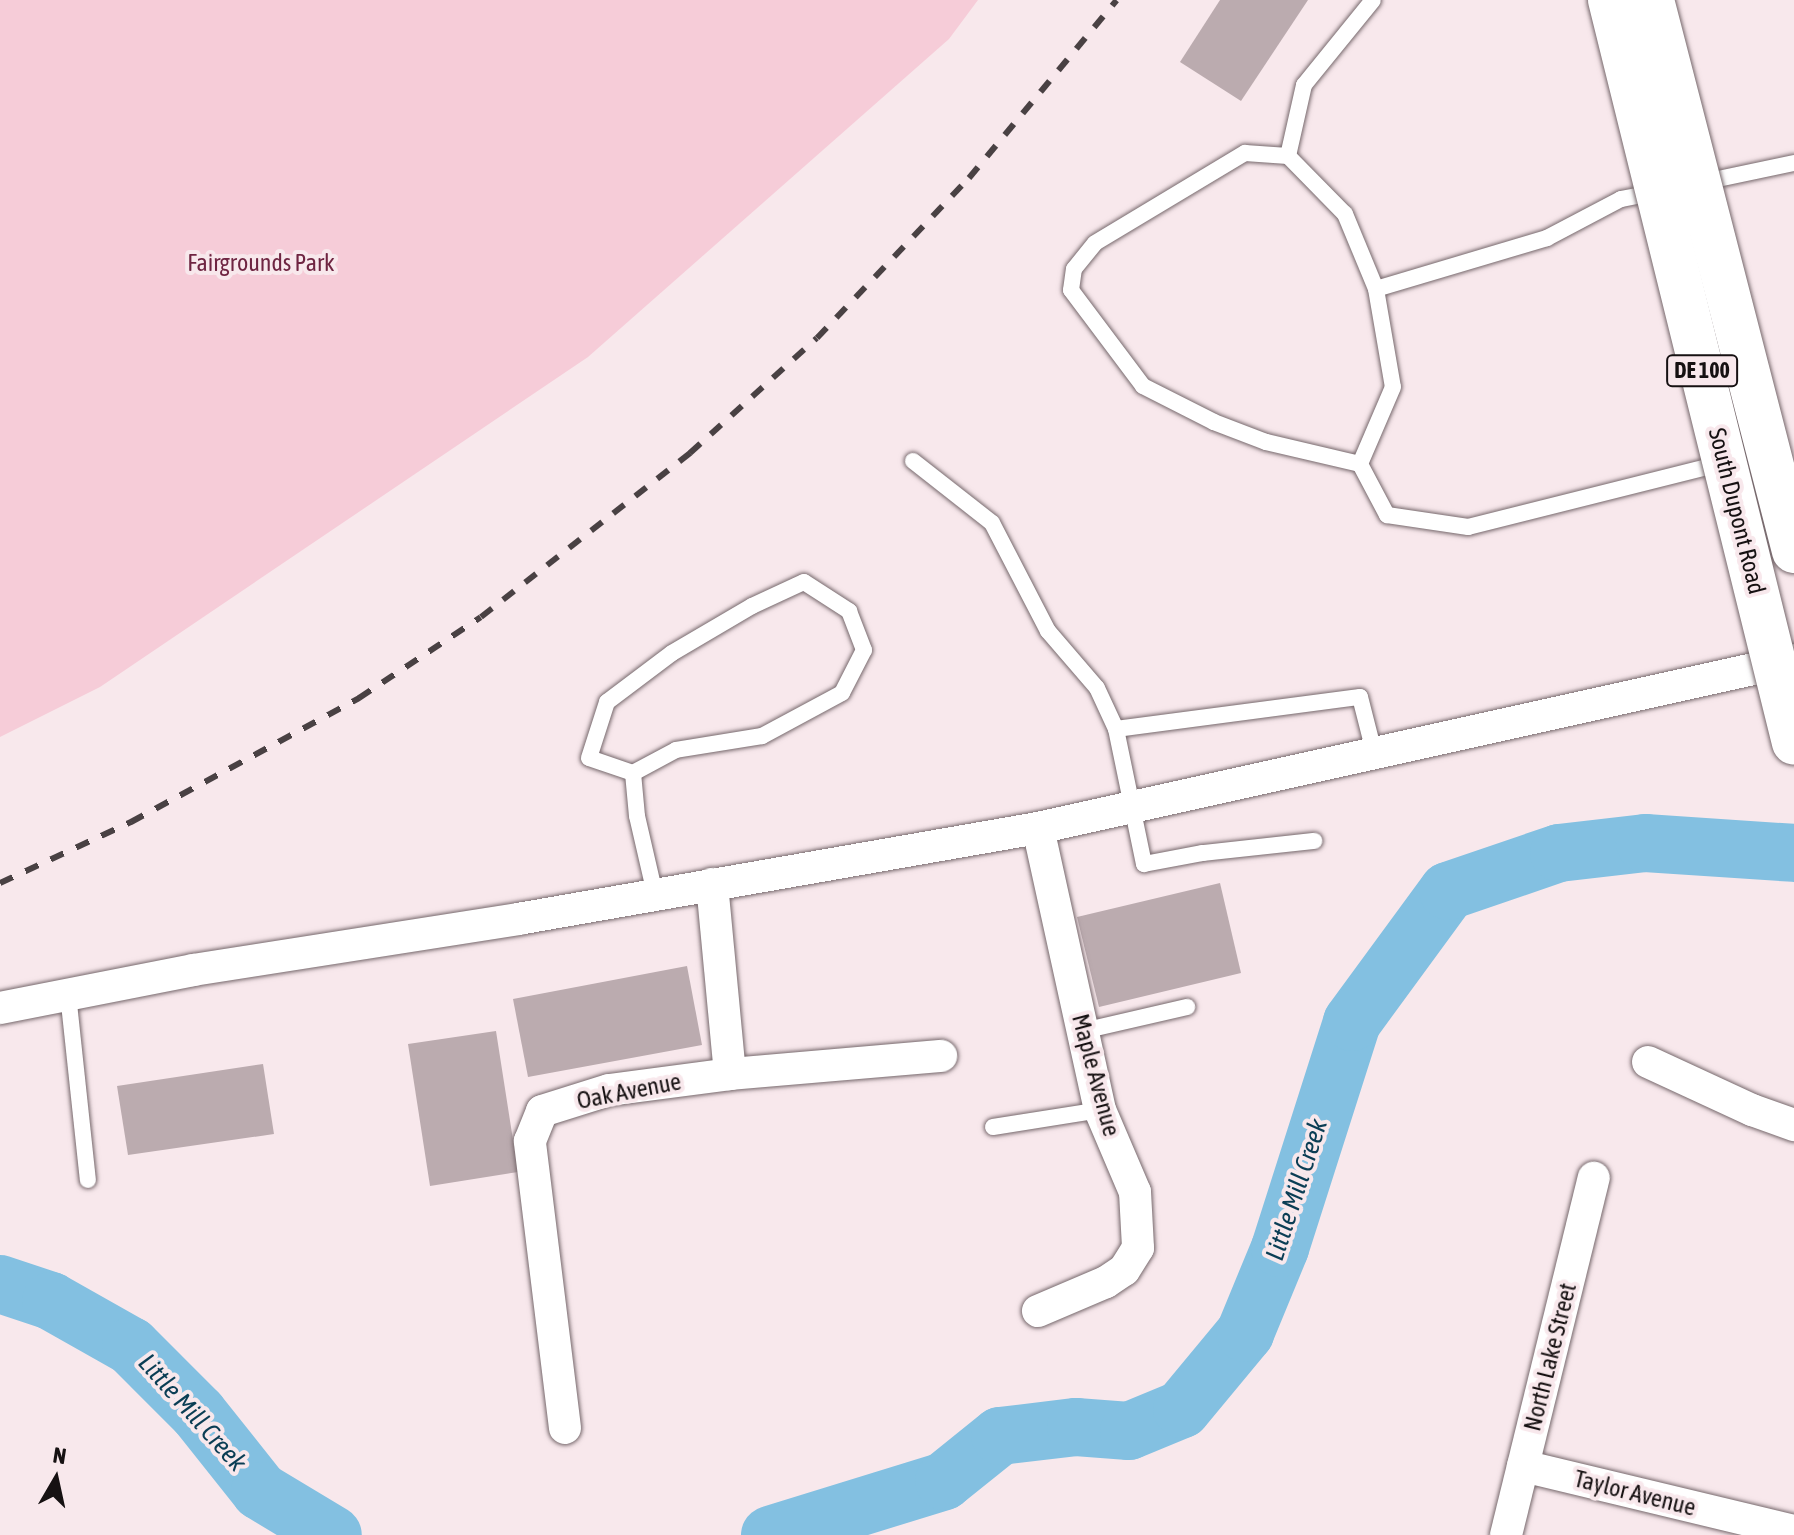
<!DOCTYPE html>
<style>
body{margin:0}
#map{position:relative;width:1794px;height:1535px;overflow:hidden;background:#f8e8ec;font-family:"Asap Condensed",sans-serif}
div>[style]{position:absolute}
.green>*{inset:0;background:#f6ccd8}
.river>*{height:58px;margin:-29px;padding:0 29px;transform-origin:29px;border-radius:29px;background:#83c0e1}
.building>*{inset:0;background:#bbabaf}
.roads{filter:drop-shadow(0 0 2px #76686c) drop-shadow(0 0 2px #76686c)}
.service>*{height:16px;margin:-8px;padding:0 8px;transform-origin:8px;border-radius:8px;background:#fff}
.minor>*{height:32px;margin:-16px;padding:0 16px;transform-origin:16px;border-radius:16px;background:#fff}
.rail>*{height:6px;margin-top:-3px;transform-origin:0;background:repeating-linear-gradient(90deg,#494143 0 14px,transparent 0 28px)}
.bridges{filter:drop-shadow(0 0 2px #76686c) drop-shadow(0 0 2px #76686c)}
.primary-bridge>*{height:44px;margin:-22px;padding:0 22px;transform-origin:22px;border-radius:22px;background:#fff}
span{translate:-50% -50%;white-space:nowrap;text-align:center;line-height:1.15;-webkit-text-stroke:8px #f8e8ec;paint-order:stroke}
.shield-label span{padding:2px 6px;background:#f8e8ec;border:2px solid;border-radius:6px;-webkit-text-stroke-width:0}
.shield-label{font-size:22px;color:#161112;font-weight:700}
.park-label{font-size:24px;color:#6f2542}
.street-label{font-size:24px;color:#161112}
.water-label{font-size:26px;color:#0a3d54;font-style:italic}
.north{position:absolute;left:16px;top:1439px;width:80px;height:80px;-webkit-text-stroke:6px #f8e8ec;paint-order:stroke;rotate:9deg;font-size:22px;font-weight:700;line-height:32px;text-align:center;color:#161112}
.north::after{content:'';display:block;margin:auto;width:28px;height:36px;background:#161112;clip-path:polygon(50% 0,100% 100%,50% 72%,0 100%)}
</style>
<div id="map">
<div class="green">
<div style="clip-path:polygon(0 0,978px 0,949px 39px,588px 357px,100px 687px,0 737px)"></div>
</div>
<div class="river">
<div style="left:0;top:1284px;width:54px;rotate:18.4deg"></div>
<div style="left:51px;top:1301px;width:92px;rotate:29.4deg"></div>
<div style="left:131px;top:1346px;width:95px;rotate:45deg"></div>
<div style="left:198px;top:1413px;width:100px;rotate:51.5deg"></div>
<div style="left:260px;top:1491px;width:85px;rotate:31.1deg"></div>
<div style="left:770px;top:1535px;width:182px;rotate:-17.2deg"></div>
<div style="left:944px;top:1481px;width:72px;rotate:-38.8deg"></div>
<div style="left:1000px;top:1436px;width:77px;rotate:-6.8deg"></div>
<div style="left:1076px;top:1427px;width:53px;rotate:4.3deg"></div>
<div style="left:1129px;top:1431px;width:57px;rotate:-22.5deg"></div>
<div style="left:1182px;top:1409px;width:99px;rotate:-50.3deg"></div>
<div style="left:1245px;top:1333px;width:92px;rotate:-67.6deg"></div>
<div style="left:1280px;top:1248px;width:237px;rotate:-72.3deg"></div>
<div style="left:1352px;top:1022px;width:162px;rotate:-53.8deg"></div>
<div style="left:1448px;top:891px;width:117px;rotate:-18.9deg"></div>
<div style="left:1559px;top:853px;width:87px;rotate:-6.6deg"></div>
<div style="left:1645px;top:843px;width:149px;rotate:3.8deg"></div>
</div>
<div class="building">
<div style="clip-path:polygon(1220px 0,1308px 0,1241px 101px,1180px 62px)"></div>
<div style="clip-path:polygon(1220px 883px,1241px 973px,1099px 1007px,1077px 917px)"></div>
<div style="clip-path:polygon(687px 966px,702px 1045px,528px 1077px,513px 999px)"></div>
<div style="clip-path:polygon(496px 1031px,518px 1172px,430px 1186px,408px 1044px)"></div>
<div style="clip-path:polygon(263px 1064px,274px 1134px,128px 1155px,117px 1086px)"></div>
</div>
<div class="roads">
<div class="service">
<div style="left:1288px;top:156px;width:73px;rotate:-77.3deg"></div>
<div style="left:1304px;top:85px;width:109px;rotate:-50.9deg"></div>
<div style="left:1699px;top:183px;width:97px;rotate:-11.9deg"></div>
<div style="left:1657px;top:192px;width:37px;rotate:169deg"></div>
<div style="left:1621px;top:199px;width:84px;rotate:152.2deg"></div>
<div style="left:1547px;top:238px;width:178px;rotate:163.4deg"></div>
<div style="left:1376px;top:289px;width:99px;rotate:80.2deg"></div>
<div style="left:1393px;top:387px;width:84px;rotate:113.2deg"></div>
<div style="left:1360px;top:464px;width:58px;rotate:62.1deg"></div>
<div style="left:1387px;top:515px;width:82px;rotate:8.4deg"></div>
<div style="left:1468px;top:527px;width:263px;rotate:-14.1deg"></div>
<div style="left:913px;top:461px;width:100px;rotate:38.1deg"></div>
<div style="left:992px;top:523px;width:122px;rotate:62.6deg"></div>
<div style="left:1048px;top:631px;width:75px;rotate:49.3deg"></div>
<div style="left:1097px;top:688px;width:45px;rotate:65.1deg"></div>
<div style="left:1116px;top:729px;width:138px;rotate:78.3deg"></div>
<div style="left:1144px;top:864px;width:60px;rotate:-10.6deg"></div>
<div style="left:1203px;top:853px;width:112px;rotate:-6.2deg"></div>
<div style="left:1360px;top:464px;width:97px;rotate:-166.8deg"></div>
<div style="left:1266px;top:442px;width:56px;rotate:-159deg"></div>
<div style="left:1214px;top:422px;width:80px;rotate:-153.1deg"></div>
<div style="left:1143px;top:386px;width:120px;rotate:-126.9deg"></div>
<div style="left:1071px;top:290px;width:21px;rotate:-82deg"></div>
<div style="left:1074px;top:269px;width:33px;rotate:-51deg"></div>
<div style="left:1095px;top:243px;width:175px;rotate:-31deg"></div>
<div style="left:1245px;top:153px;width:43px;rotate:4deg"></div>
<div style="left:1288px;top:156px;width:81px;rotate:45.5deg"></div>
<div style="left:1345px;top:214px;width:81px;rotate:67.5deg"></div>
<div style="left:1116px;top:729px;width:246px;rotate:-7.5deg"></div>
<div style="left:1360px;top:697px;width:61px;rotate:75.7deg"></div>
<div style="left:633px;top:773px;width:46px;rotate:-161.2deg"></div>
<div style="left:589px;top:758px;width:59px;rotate:-72.2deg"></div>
<div style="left:607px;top:702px;width:81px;rotate:-37deg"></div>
<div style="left:672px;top:653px;width:93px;rotate:-30.4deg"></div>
<div style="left:752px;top:606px;width:57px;rotate:-24.8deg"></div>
<div style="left:804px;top:582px;width:54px;rotate:32.8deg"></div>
<div style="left:849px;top:611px;width:42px;rotate:69deg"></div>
<div style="left:864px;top:650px;width:48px;rotate:117.1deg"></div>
<div style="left:842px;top:693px;width:91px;rotate:151.7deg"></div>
<div style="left:762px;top:736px;width:87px;rotate:170.8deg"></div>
<div style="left:676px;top:750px;width:49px;rotate:151.9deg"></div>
<div style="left:633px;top:773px;width:43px;rotate:84.7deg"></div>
<div style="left:637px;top:816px;width:80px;rotate:77deg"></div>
<div style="left:68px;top:994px;width:187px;rotate:83.9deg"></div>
<div style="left:1083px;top:1031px;width:107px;rotate:-13deg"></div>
<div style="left:993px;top:1127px;width:108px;rotate:-9deg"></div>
</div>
<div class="minor">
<div style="left:1038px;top:828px;width:289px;rotate:77.6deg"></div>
<div style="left:1100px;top:1110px;width:89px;rotate:66.9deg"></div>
<div style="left:1135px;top:1192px;width:56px;rotate:86.9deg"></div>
<div style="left:1138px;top:1248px;width:26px;rotate:122deg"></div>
<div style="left:1124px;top:1270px;width:22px;rotate:146deg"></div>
<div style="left:1106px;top:1282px;width:74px;rotate:156.9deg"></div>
<div style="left:712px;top:884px;width:191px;rotate:84.6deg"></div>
<div style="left:0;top:1008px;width:197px;rotate:-11.1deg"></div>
<div style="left:193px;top:970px;width:329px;rotate:-8.9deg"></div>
<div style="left:518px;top:919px;width:528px;rotate:-9.93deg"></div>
<div style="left:1038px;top:828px;width:774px;rotate:-12.53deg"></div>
<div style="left:1648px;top:1062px;width:115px;rotate:24.8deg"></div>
<div style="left:1752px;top:1110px;width:45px;rotate:19.7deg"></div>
<div style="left:565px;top:1428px;width:289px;rotate:-97deg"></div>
<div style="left:530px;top:1141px;width:32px;rotate:-68deg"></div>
<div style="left:542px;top:1111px;width:70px;rotate:-17.4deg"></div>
<div style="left:609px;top:1090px;width:122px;rotate:-7.5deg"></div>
<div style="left:730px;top:1074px;width:212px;rotate:-4.9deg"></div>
<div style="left:1523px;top:1466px;width:279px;rotate:13.5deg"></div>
<div style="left:1506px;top:1535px;width:368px;rotate:-76.2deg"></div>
</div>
</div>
<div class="rail">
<div style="left:0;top:883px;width:145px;rotate:-25deg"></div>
<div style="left:131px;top:822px;width:260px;rotate:-28.5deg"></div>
<div style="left:359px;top:698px;width:146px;rotate:-33.6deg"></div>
<div style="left:481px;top:617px;width:266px;rotate:-38.1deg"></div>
<div style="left:690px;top:453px;width:171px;rotate:-42.2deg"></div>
<div style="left:817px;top:338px;width:221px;rotate:-46.5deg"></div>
<div style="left:969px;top:178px;width:231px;rotate:-50.3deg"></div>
</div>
<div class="bridges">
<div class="primary-bridge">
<div style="left:1610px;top:0;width:765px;rotate:76.09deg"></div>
<div style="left:1652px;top:0;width:569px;rotate:75.55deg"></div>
</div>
</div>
<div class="shield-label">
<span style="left:1702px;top:371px">DE 100</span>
</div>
<div class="park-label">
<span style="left:261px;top:263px">Fairgrounds Park</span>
</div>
<div class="street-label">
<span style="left:1737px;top:511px;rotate:76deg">South Dupont Road</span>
<span style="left:1096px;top:1075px;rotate:75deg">Maple Avenue</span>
<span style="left:629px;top:1091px;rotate:-11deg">Oak Avenue</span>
<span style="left:1550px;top:1357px;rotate:-76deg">North Lake Street</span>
<span style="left:1635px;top:1493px;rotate:14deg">Taylor Avenue</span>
</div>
<div class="water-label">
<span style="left:1297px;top:1190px;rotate:-72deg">Little Mill Creek</span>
<span style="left:192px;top:1413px;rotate:48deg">Little Mill Creek</span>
</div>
<div class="north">N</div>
</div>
